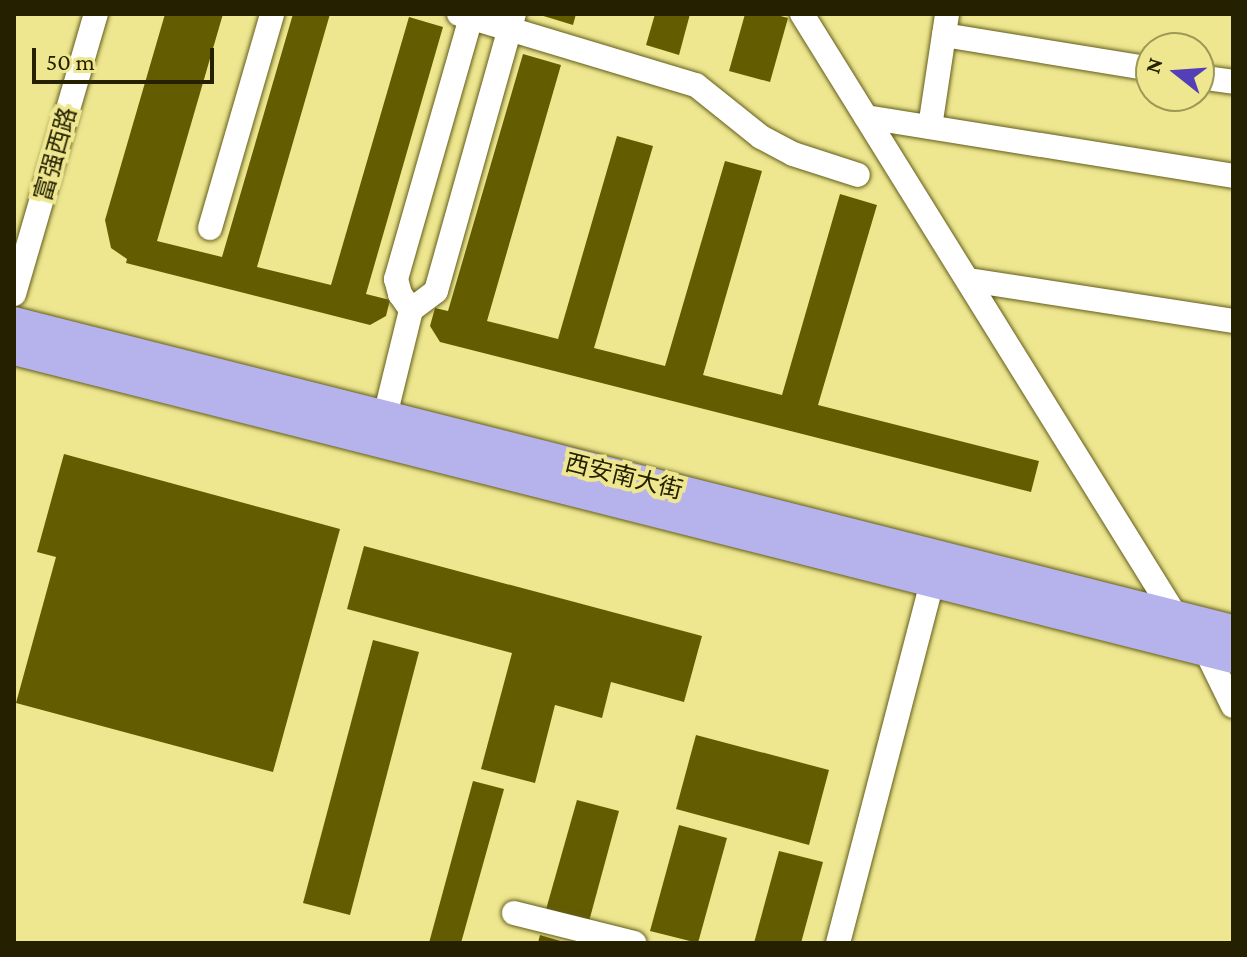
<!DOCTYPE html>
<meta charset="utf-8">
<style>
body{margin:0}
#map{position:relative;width:1247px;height:957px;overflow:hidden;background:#eee790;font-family:"Crimson Pro","Noto Sans SC",serif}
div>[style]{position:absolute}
.building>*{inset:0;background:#635c00}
.roads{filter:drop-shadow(0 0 2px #635d1a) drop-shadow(0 0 2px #635d1a)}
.minor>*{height:24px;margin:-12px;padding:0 12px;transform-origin:12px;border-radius:12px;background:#fff}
.major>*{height:30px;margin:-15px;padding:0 15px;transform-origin:15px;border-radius:15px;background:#b6b2eb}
span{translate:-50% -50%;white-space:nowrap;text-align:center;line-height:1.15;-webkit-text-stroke:8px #eee790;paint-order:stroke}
.street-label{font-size:24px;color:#252100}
.frame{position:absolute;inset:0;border:16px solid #252100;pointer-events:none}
.north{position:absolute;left:1135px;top:32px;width:80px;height:80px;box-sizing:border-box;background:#eee790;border:2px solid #9e9856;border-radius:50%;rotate:287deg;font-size:22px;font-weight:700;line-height:32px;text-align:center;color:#252100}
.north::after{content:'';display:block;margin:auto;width:28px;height:36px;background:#5340b7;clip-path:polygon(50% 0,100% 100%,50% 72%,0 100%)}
.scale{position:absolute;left:32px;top:48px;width:182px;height:36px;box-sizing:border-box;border:4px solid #252100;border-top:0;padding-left:10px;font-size:24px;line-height:28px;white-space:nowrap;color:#252100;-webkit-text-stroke:6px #eee790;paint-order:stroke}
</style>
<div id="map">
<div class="building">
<div style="clip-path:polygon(165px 14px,223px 14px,157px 241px,222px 257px,293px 14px,330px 14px,257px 267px,331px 285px,409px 17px,443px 27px,366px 294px,390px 300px,386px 316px,370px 325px,126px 263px,127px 259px,111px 248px,105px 220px)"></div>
<div style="clip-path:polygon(537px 14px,576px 14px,573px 25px)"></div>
<div style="clip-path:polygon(655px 14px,690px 14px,679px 55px,646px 45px)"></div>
<div style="clip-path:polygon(745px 14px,773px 14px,788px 18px,770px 82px,729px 71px)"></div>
<div style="clip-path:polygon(523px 54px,561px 65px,487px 321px,558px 339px,617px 136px,653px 146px,594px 348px,665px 366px,725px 161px,762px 171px,703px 375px,782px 395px,840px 194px,877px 205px,818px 405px,1039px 461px,1031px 492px,440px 342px,430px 326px,435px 308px,448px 311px)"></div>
<div style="clip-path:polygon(64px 454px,340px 529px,273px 772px,16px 703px,56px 557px,37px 552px)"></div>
<div style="clip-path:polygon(364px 546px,702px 636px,684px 702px,611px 682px,602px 718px,555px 705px,535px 783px,481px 769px,512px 653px,347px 609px)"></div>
<div style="clip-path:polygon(373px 640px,419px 652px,350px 915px,303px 903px)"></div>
<div style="clip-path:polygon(696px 735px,829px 770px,809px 845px,676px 809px)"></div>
<div style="clip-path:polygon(473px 781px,504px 789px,461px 943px,429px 943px)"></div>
<div style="clip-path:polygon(577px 800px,619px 811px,588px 925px,545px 913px)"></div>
<div style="clip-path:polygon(679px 825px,727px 838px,698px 943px,650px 931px)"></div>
<div style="clip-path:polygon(779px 851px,823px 862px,801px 943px,754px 943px)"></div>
<div style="clip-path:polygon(540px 935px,564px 942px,564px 943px,538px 943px)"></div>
</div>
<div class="roads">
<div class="minor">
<div style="left:459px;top:14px;width:247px;rotate:16.7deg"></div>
<div style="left:696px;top:85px;width:83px;rotate:38.7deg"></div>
<div style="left:761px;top:137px;width:36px;rotate:28deg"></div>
<div style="left:793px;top:154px;width:68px;rotate:17.9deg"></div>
<div style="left:472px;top:14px;width:276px;rotate:106deg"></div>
<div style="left:396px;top:279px;width:16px;rotate:75deg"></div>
<div style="left:400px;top:294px;width:19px;rotate:55deg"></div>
<div style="left:411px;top:310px;width:31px;rotate:-37deg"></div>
<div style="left:436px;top:291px;width:288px;rotate:-74.3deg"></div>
<div style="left:802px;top:14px;width:707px;rotate:58.17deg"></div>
<div style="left:944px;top:35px;width:210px;rotate:9.3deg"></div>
<div style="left:1199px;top:77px;width:34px;rotate:8deg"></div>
<div style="left:866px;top:117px;width:372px;rotate:9.1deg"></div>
<div style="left:930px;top:127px;width:114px;rotate:-81.4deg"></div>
<div style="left:210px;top:228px;width:223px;rotate:-73.8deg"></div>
<div style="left:969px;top:280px;width:267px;rotate:8.8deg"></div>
<div style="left:14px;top:294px;width:292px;rotate:-73.7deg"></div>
<div style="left:385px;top:416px;width:109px;rotate:-76.2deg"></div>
<div style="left:1206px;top:651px;width:61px;rotate:63.9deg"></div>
<div style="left:514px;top:913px;width:124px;rotate:14deg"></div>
<div style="left:838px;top:943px;width:373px;rotate:-75.4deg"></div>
</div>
<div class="major">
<div style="left:14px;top:322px;width:1257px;rotate:14.18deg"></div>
<div style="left:14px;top:350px;width:1257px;rotate:14.18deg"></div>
</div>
</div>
<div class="street-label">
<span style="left:55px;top:154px;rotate:-74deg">富强西路</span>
<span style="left:624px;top:476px;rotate:14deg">西安南大街</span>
</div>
<div class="frame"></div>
<div class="north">N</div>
<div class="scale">50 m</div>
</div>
